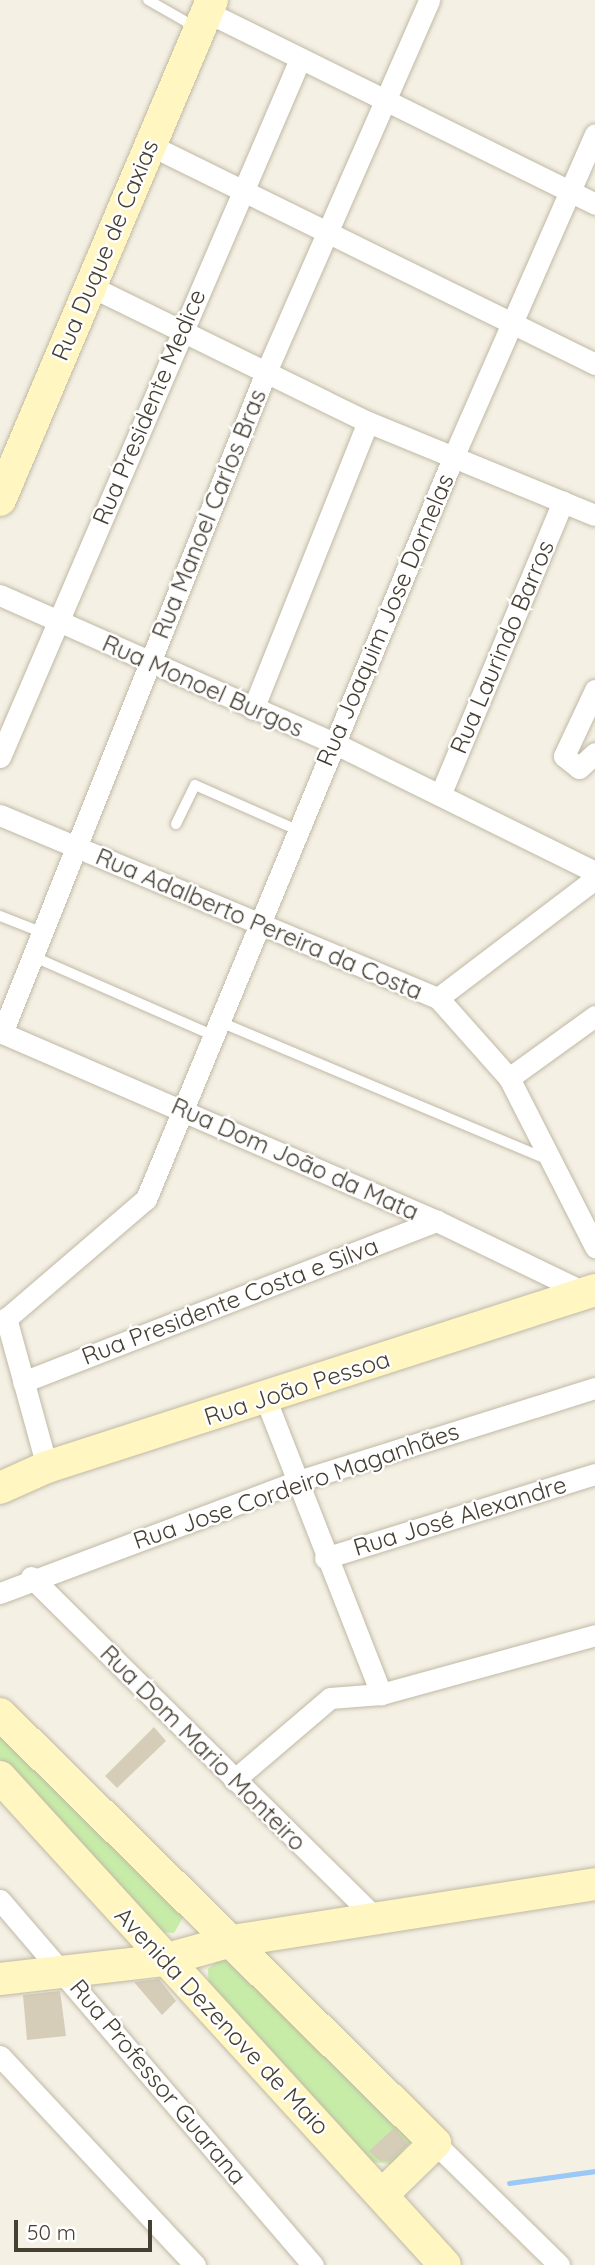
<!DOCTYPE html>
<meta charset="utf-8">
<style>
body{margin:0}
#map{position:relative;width:595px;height:2265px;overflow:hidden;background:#f4f0e4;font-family:Quicksand,sans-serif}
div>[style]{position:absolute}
.green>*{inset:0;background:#c7eca8}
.stream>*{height:5px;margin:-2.5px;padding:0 2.5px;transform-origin:2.5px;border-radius:2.5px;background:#9ac8f7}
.building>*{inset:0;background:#d6cdb8}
.roads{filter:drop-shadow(0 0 2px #c0b9a5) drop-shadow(0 0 2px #c0b9a5)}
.lane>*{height:10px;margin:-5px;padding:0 5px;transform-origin:5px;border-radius:5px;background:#fff}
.street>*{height:21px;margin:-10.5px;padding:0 10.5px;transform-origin:10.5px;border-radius:10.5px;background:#fff}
.secondary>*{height:32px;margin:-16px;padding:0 16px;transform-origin:16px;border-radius:16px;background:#fff6c2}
span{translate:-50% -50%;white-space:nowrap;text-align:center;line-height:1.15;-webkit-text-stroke:5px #fff;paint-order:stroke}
.street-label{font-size:24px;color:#464033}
.scale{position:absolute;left:14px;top:2220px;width:138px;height:32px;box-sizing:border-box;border:4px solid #464033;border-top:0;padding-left:9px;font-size:21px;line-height:24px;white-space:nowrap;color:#464033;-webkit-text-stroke:5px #fff;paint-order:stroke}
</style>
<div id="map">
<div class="green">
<div style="clip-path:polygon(0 1731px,185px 1914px,174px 1933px,157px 1932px,0 1759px)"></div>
<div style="clip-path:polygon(234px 1960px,412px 2140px,392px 2164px,372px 2162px,209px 1992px,208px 1969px,219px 1960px)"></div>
</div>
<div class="stream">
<div style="left:509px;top:2183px;width:87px;rotate:-7.9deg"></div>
</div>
<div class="building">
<div style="clip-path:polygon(154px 1727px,166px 1741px,117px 1788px,105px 1776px)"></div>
<div style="clip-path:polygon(159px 1979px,176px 2001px,162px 2015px,134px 1982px)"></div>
<div style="clip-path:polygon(60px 1991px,66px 2036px,27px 2040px,23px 1995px)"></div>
<div style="clip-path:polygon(394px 2128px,408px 2144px,390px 2161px,380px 2161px,369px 2151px)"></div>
</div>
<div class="roads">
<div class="lane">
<div style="left:148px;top:0;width:56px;rotate:29.7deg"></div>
<div style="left:176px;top:824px;width:43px;rotate:-64deg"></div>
<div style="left:195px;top:785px;width:111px;rotate:23.8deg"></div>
<div style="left:0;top:916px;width:44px;rotate:21.3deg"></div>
<div style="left:32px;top:956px;width:197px;rotate:23.7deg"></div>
<div style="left:218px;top:1021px;width:358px;rotate:22.8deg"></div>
</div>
<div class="street">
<div style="left:207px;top:12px;width:433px;rotate:26.3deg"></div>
<div style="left:150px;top:145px;width:496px;rotate:26.2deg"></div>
<div style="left:90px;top:286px;width:309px;rotate:26.1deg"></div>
<div style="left:368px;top:422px;width:245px;rotate:22.3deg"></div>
<div style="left:0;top:595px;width:365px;rotate:23.9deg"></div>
<div style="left:334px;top:743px;width:291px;rotate:26.3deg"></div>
<div style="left:595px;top:690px;width:73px;rotate:115.2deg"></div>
<div style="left:564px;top:756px;width:19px;rotate:39deg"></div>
<div style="left:579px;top:768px;width:22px;rotate:-43deg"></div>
<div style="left:253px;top:709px;width:309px;rotate:-68.2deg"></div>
<div style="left:0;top:757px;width:760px;rotate:-66.74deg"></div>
<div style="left:441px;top:793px;width:316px;rotate:-67.3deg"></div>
<div style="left:0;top:815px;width:475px;rotate:22.7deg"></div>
<div style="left:438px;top:998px;width:107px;rotate:48.4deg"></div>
<div style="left:509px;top:1078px;width:190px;rotate:63deg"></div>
<div style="left:438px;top:998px;width:197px;rotate:-37.2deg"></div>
<div style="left:0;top:1032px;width:476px;rotate:23.4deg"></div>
<div style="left:437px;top:1221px;width:165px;rotate:25.8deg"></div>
<div style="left:2px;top:1033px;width:712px;rotate:-68.23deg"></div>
<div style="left:266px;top:372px;width:406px;rotate:-66.3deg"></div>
<div style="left:509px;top:1078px;width:106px;rotate:-35.8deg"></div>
<div style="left:6px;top:1318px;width:155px;rotate:74.6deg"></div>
<div style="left:0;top:1324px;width:192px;rotate:-40.6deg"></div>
<div style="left:146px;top:1199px;width:807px;rotate:-67.5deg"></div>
<div style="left:455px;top:453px;width:348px;rotate:-66.3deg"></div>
<div style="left:23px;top:1382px;width:444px;rotate:-21.3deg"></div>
<div style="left:266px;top:1400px;width:316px;rotate:68.6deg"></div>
<div style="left:325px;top:1558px;width:283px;rotate:-17.3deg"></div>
<div style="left:31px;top:1577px;width:484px;rotate:44.7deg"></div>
<div style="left:0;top:1593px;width:315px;rotate:-20.6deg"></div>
<div style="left:295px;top:1482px;width:314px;rotate:-17.4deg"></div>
<div style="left:234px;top:1780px;width:126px;rotate:-40.5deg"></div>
<div style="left:330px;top:1698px;width:51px;rotate:-4.5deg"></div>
<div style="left:381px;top:1694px;width:222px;rotate:-15.4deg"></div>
<div style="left:0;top:1900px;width:481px;rotate:49.4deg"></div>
<div style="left:0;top:2056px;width:286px;rotate:47deg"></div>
<div style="left:435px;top:2143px;width:174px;rotate:44.5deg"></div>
</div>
<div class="secondary">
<div style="left:0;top:500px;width:543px;rotate:-67.02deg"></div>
<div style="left:0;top:1488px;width:51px;rotate:-24.1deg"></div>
<div style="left:47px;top:1467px;width:576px;rotate:-17.9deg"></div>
<div style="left:0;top:1714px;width:611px;rotate:44.6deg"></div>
<div style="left:435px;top:2143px;width:73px;rotate:135.6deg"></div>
<div style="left:0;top:1777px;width:660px;rotate:47.64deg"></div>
<div style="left:0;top:1979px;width:165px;rotate:-6.6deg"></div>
<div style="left:164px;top:1960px;width:71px;rotate:-15.6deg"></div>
<div style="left:232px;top:1941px;width:367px;rotate:-8.9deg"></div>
</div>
</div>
<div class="street-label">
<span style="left:105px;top:250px;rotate:-67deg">Rua Duque de Caxias</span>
<span style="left:149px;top:407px;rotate:-67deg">Rua Presidente Medice</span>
<span style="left:209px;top:514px;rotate:-68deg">Rua Manoel Carlos Bras</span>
<span style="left:385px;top:620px;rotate:-67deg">Rua Joaquim Jose Dornelas</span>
<span style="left:502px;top:647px;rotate:-67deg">Rua Laurindo Barros</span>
<span style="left:203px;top:686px;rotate:24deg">Rua Monoel Burgos</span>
<span style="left:259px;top:924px;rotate:23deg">Rua Adalberto Pereira da Costa</span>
<span style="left:295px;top:1159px;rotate:24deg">Rua Dom João da Mata</span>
<span style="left:230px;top:1301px;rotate:-21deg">Rua Presidente Costa e Silva</span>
<span style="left:297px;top:1388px;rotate:-18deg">Rua João Pessoa</span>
<span style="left:296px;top:1486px;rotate:-19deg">Rua Jose Cordeiro Maganhães</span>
<span style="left:460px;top:1516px;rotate:-17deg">Rua José Alexandre</span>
<span style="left:203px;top:1748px;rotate:45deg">Rua Dom Mario Monteiro</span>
<span style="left:222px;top:2021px;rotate:47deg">Avenida Dezenove de Maio</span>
<span style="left:158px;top:2082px;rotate:50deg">Rua Professor Guarana</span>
</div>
<div class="scale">50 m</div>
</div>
